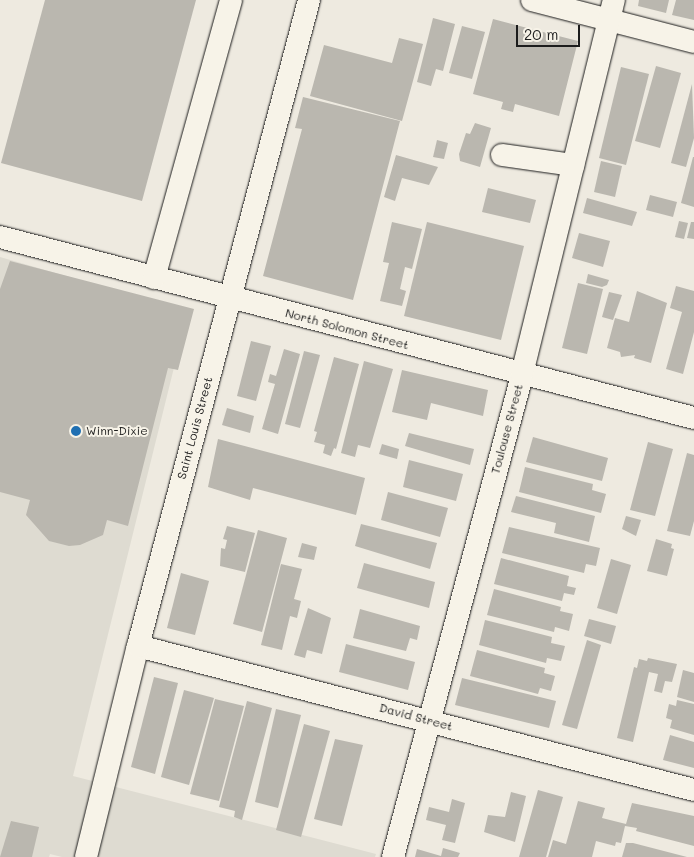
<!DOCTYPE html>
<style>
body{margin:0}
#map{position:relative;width:694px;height:857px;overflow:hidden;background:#eeeae0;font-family:Mali,sans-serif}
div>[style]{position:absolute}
.built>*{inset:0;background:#dedbd1}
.building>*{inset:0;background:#bab7af}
.roads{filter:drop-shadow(0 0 1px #1c1c1c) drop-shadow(0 0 1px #1c1c1c)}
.minor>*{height:22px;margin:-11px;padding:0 11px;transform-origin:11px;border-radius:11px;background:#f7f3e8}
.dots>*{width:14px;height:14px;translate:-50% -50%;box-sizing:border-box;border:2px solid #f7f3e8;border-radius:50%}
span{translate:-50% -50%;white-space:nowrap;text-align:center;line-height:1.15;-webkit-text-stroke:4px #f7f3e8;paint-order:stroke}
.street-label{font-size:12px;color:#1c1c1c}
.poi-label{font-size:12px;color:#1c1c1c}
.left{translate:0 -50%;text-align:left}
.scale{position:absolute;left:516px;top:25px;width:64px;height:22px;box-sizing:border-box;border:2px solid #1c1c1c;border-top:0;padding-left:6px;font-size:15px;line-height:18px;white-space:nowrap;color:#1c1c1c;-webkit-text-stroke:4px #f7f3e8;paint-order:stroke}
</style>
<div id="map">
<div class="built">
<div style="clip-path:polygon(0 257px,188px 311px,73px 776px,376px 854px,375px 857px,62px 857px,50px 854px,49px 857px,0 857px)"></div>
</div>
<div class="building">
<div style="clip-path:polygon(45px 0,196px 0,142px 201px,1px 163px)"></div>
<div style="clip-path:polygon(639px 0,669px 0,666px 13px,638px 6px)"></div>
<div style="clip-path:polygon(676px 0,694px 0,694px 20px,672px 15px)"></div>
<div style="clip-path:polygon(433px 18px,455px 24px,443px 71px,436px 69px,431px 86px,417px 82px)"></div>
<div style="clip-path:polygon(493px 19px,578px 41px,559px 116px,515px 104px,513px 112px,501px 109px,503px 102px,473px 94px)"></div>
<div style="clip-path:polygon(462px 26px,485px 32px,472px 79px,449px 73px)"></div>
<div style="clip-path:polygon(399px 38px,423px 44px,402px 121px,310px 96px,324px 45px,392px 63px)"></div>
<div style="clip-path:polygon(656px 66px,681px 73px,660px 148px,635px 141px)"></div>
<div style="clip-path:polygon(621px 67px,649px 74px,626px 165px,599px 158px)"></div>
<div style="clip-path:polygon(692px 84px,694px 138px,686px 167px,671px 163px)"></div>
<div style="clip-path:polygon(303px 97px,400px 121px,353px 300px,263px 276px,302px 129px,295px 128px)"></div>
<div style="clip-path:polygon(475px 123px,491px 128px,480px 167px,460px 161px,459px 154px,466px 133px,470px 134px)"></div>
<div style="clip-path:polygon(437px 140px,448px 143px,444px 159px,433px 157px)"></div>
<div style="clip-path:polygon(396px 155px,438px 167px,429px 185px,402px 178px,395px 201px,384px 197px)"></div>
<div style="clip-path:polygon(693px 157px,694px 157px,694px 207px,681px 203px)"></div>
<div style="clip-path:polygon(601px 161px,622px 166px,615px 197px,594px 192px)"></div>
<div style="clip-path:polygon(488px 188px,536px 200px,530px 223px,482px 212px)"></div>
<div style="clip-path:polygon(650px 195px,677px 202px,673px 217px,646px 210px)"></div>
<div style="clip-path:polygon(587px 198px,637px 212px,632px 226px,583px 213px)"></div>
<div style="clip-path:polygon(679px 221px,688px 223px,684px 239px,675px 237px)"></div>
<div style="clip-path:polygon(392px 222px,422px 229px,412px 269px,405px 267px,400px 289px,406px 291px,402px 306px,380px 301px,389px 263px,383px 262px)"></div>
<div style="clip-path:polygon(427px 222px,524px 246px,501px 340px,404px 316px)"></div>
<div style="clip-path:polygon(691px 222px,694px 222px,694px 239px,687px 238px)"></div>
<div style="clip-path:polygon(579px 233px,610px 241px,603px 267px,572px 258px)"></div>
<div style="clip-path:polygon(10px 261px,194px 309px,178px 370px,168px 368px,128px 526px,107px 520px,103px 535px,80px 545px,69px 546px,49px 541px,26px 515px,30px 500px,0 492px,0 289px)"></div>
<div style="clip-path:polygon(588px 274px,609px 280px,607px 285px,602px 287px,586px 283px)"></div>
<div style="clip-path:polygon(578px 283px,603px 289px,587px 354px,562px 348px)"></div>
<div style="clip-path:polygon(676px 286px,694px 291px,694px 332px,683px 374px,666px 369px,682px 312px,670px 308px)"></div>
<div style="clip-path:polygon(637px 291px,667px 303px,651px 363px,634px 358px,635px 355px,621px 357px,620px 352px,607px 348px,615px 318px,629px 322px)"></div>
<div style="clip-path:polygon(609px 292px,622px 295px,613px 320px,602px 317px)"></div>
<div style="clip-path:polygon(251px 341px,271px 346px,256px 401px,237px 396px)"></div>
<div style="clip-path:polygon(284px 349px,300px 354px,278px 434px,262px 429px,275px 384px,268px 382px,270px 374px,276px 376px)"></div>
<div style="clip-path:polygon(304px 351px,320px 355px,300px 428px,285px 424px)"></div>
<div style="clip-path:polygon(334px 357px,359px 364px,336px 449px,334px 448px,331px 456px,323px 453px,325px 445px,314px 442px,317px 432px,314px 431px)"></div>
<div style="clip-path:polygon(364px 361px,393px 369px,370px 448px,358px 445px,355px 457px,341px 453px)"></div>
<div style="clip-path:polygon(402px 370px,488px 390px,483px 416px,431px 403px,427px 420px,392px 412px)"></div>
<div style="clip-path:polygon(227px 408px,254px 416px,250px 433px,222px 425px)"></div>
<div style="clip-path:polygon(409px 433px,474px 449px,470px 465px,405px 446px)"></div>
<div style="clip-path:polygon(533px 437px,608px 458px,602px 481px,526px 462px)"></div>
<div style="clip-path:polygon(218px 439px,365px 478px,356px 515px,253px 488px,250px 500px,208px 487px)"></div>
<div style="clip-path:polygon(648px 442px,673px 449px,655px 516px,630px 510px)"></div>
<div style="clip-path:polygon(382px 444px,399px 449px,397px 459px,379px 454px)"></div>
<div style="clip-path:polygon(687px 453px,694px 455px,694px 521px,690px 536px,667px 531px)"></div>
<div style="clip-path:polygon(409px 460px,463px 474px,456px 501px,403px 487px)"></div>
<div style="clip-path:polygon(525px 467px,593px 484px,592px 490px,606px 494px,601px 513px,519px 492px)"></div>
<div style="clip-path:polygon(388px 492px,448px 508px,440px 537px,381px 520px)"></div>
<div style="clip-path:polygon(516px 496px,595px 516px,589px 542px,554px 533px,556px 523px,511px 512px)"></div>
<div style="clip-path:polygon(626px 516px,641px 520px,636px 536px,622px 529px)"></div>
<div style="clip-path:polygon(361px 524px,437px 543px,430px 569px,355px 546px)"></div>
<div style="clip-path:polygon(227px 526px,255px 533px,245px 572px,220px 566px,221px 548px,225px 549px,227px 540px,223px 539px)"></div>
<div style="clip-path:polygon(509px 527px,600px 548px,596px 566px,586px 564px,584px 573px,502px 553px)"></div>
<div style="clip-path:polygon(258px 530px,287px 538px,262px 632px,233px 624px)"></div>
<div style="clip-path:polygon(656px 539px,672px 544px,671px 548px,674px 549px,667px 576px,647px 571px)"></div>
<div style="clip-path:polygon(302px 543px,317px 547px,314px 560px,298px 557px)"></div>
<div style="clip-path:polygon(501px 558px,569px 576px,567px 586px,576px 588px,574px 595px,564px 593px,562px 601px,494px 584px)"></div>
<div style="clip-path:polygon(611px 559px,631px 565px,617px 614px,597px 608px)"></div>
<div style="clip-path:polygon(364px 563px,435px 582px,429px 608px,357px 588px)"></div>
<div style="clip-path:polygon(281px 564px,302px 569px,294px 599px,301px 601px,297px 618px,290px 616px,282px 650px,261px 645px)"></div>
<div style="clip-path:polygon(181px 573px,209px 581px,195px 635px,167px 628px)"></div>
<div style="clip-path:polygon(494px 589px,561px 607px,560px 611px,573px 614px,569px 631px,555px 627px,554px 632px,487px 615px)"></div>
<div style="clip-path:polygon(308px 608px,331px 618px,322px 654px,307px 650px,305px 658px,294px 655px)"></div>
<div style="clip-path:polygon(360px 609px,420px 626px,417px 640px,410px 638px,406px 651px,353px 638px)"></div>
<div style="clip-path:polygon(589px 619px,616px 626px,611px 644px,584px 636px)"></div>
<div style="clip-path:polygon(485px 620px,552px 637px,551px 643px,565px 646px,561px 661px,547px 658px,546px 663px,479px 645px)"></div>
<div style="clip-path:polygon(587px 640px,601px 645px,577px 729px,562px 725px)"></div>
<div style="clip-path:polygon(346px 644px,415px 662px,408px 690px,339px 672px)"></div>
<div style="clip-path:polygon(477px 650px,545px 668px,544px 673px,555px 676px,551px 691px,540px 688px,538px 694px,470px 676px)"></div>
<div style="clip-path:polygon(648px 658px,677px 664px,672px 682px,665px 681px,662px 693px,654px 691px,658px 674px,649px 672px,633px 742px,617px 738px,634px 667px,637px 668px,639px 659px,647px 661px)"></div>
<div style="clip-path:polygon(683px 670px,694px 673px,694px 702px,677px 697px)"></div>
<div style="clip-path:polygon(154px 677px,178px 683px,155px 774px,131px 767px)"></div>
<div style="clip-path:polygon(462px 678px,556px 701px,549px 728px,455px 705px)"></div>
<div style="clip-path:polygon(184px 690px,214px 698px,189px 785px,161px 777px)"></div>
<div style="clip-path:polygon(215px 699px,244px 706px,219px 801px,190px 794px)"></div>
<div style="clip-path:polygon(677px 700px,694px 704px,694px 735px,670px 728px,672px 720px,666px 718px,669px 704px,676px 706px)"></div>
<div style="clip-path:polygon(247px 701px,272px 708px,242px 820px,234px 817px,235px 811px,219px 807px)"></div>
<div style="clip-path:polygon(276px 709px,301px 715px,278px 808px,255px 802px)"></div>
<div style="clip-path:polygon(304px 724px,330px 731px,301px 837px,276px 830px)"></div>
<div style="clip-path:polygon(670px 735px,694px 742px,694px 768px,663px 760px)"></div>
<div style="clip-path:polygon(335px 739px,363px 745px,342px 826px,314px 819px)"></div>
<div style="clip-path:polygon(538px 790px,563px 797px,546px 857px,519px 857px)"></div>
<div style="clip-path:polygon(511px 792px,526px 796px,515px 842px,484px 832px,488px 815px,505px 817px)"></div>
<div style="clip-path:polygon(452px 799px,465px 803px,455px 843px,442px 840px,446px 825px,426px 820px,429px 807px,449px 812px)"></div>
<div style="clip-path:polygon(578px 801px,605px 808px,602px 818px,626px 824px,632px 803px,694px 816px,694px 846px,636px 831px,637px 828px,625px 826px,621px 843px,616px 842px,615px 846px,596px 841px,592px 857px,548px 857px,553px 840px,566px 844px)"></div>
<div style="clip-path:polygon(11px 821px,39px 827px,32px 857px,0 857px)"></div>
<div style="clip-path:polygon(626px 843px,633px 843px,687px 857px,622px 857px)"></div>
<div style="clip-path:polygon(443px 848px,460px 853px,458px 857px,415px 857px,417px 849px,441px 856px)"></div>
</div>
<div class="roads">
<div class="minor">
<div style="left:532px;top:0;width:167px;rotate:14.5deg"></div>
<div style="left:502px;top:155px;width:72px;rotate:8deg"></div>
<div style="left:0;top:237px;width:717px;rotate:14.62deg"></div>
<div style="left:154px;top:278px;width:288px;rotate:-74.5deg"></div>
<div style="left:138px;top:646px;width:574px;rotate:14.52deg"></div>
<div style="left:86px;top:857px;width:217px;rotate:-76.2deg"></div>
<div style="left:138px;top:646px;width:668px;rotate:-75.17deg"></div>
<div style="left:393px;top:857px;width:500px;rotate:-75deg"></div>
<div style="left:522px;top:374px;width:385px;rotate:-76.2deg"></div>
</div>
</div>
<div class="dots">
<div style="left:76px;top:431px;background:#1f6fb2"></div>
</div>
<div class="street-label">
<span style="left:347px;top:329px;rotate:15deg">North Solomon Street</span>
<span style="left:195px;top:428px;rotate:-75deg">Saint Louis Street</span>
<span style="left:507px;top:429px;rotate:-75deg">Toulouse Street</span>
<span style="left:416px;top:717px;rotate:15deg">David Street</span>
</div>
<div class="poi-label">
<span class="left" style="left:86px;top:431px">Winn-Dixie</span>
</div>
<div class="scale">20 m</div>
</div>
